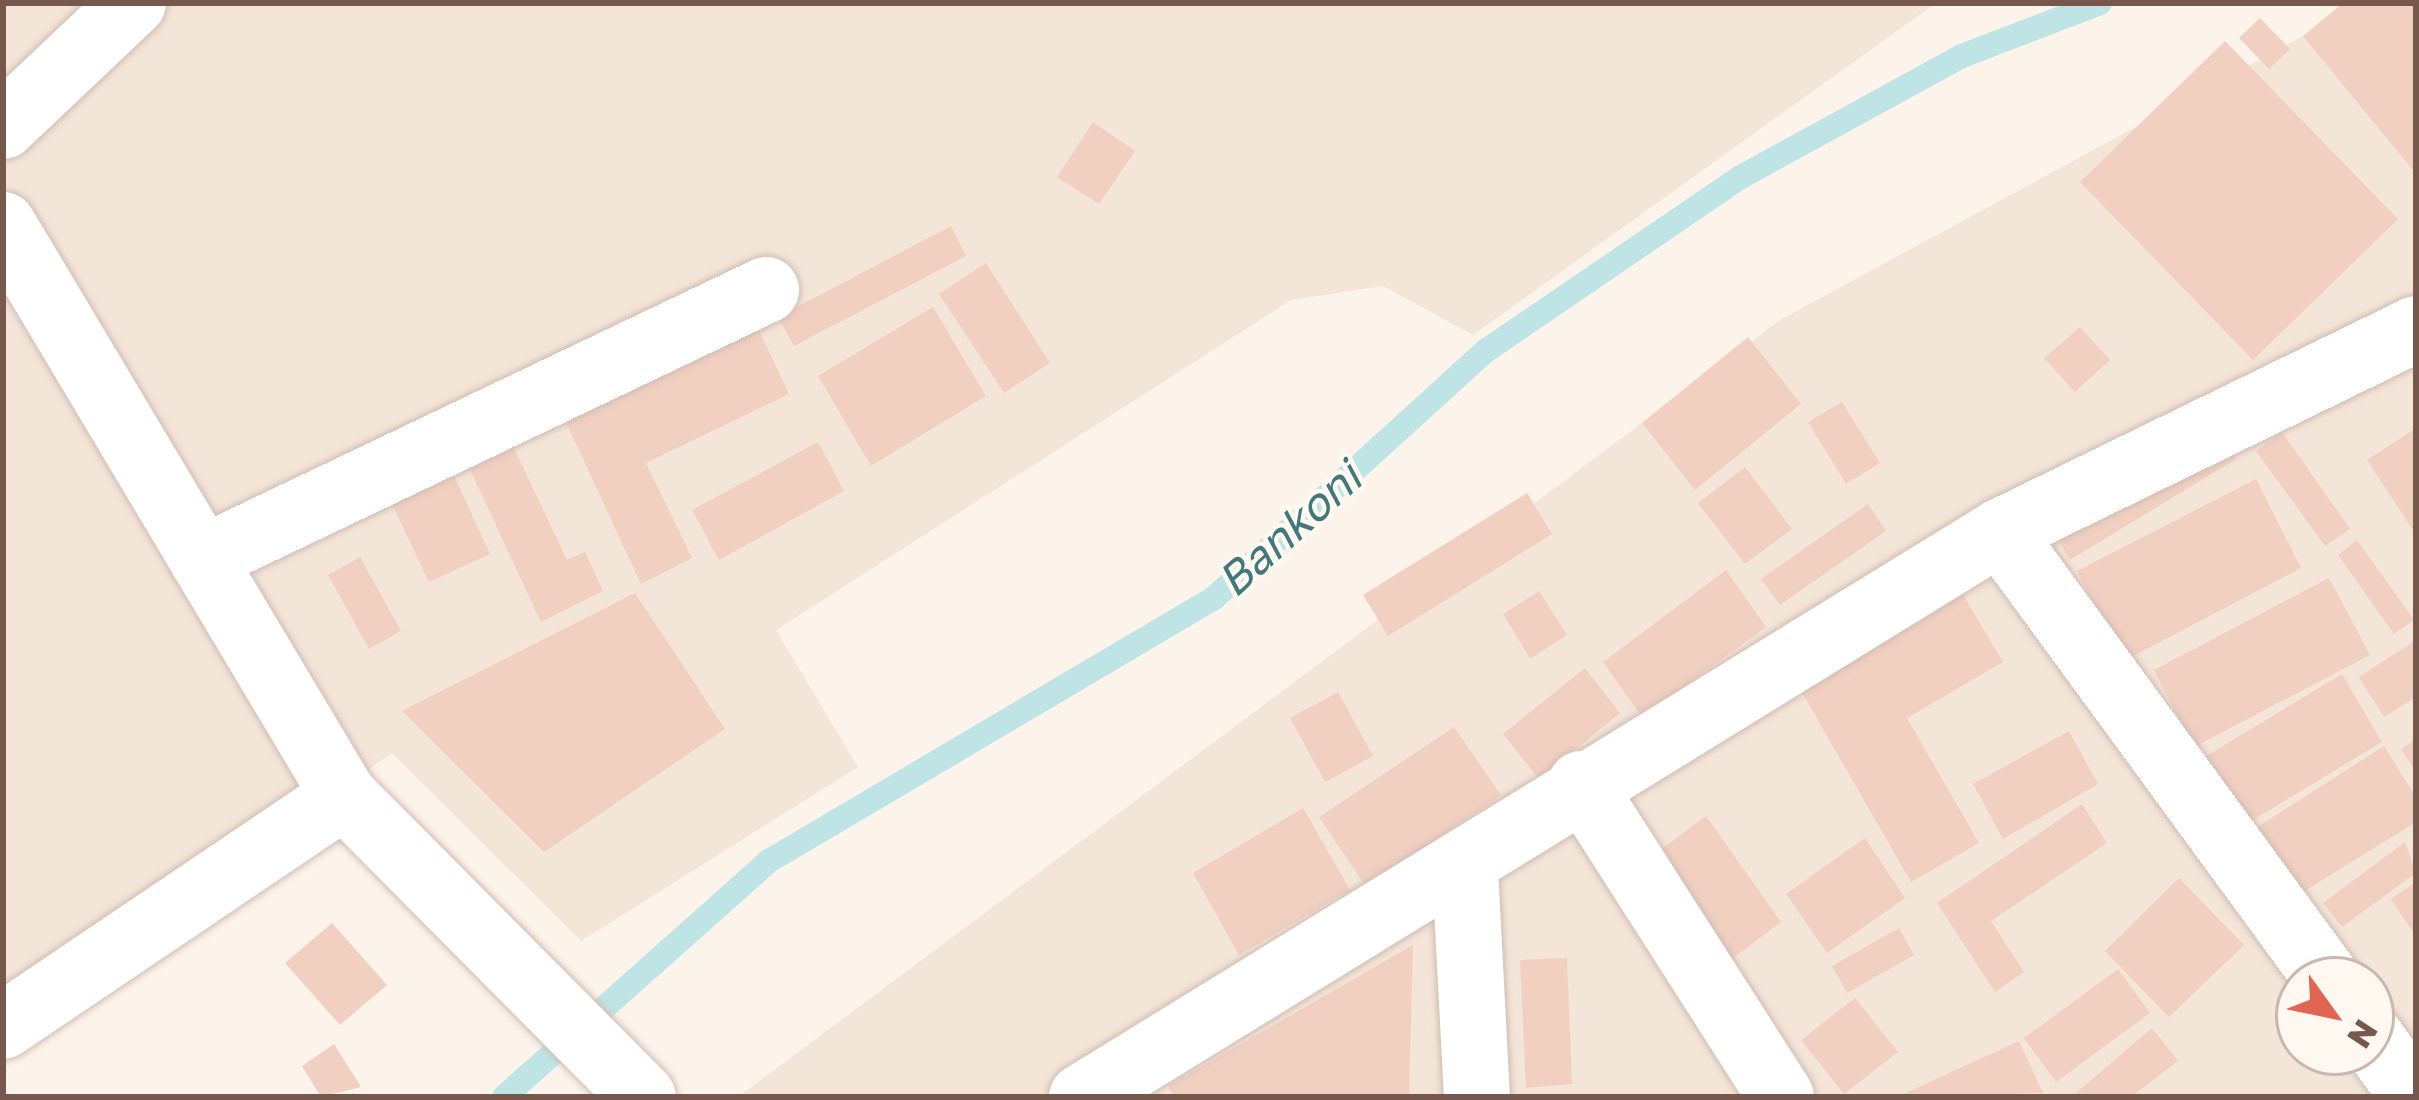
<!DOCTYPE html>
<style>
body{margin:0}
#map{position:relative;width:2419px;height:1100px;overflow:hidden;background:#fcf3ea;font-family:"Golos Text",sans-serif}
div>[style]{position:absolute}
.residential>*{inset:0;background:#f4e5d9}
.stream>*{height:24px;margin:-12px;padding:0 12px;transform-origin:12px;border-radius:12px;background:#bee4e6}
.building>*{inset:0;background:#f1d0c2}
.roads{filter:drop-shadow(0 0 3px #d1bdb2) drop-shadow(0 0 3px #d1bdb2)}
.street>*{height:66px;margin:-33px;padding:0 33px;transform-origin:33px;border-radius:33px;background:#fff}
.secondary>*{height:66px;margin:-33px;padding:0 33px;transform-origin:33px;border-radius:33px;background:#fff}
span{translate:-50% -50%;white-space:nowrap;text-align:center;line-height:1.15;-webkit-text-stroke:9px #fff8f1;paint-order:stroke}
.water-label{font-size:45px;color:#41787c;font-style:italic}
.frame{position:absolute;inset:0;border:6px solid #77584d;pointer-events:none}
.north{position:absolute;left:2275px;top:956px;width:120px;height:120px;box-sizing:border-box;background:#fff8f1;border:3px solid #c9b8af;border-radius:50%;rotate:123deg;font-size:33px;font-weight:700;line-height:48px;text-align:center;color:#77584d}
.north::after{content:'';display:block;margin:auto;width:42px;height:54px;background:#e26554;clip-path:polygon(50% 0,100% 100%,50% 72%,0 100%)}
</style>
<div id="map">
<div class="residential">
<div style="clip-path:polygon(3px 3px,1936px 3px,1473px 335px,1383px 286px,1291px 300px,776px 630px,858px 767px,581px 941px,392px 753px,3px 1031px)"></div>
<div style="clip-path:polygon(evenodd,2364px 3px,2416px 3px,2416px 1097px,738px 1097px,1780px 320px,2364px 3px,2299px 980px,2371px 980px,2371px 1052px,2299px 1052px,2299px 980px)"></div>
</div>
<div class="stream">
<div style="left:504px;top:1097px;width:355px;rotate:-41.7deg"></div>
<div style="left:769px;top:861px;width:517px;rotate:-30.58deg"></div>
<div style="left:1214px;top:598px;width:369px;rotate:-42.3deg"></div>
<div style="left:1487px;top:350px;width:305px;rotate:-34.3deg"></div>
<div style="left:1739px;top:178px;width:254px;rotate:-28.7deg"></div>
<div style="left:1962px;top:56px;width:148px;rotate:-21deg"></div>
</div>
<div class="building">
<div style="clip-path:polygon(2343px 3px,2416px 3px,2416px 174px,2303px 36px)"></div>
<div style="clip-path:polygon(2260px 18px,2290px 49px,2269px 69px,2239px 38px)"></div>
<div style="clip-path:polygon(2225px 41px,2398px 219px,2253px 360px,2080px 182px)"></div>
<div style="clip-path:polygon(1093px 122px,1135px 151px,1099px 204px,1057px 177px)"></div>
<div style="clip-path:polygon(951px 226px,966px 256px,794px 346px,778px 317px)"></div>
<div style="clip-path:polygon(986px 263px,1050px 363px,1004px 393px,939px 294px)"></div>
<div style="clip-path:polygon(933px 307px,986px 396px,871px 466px,818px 376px)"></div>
<div style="clip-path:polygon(757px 326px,789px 394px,646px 463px,692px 558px,641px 584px,564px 418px)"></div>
<div style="clip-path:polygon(2080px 327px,2110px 360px,2075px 392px,2044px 358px)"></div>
<div style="clip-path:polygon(1748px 337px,1801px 404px,1695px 490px,1642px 423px)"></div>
<div style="clip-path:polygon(1842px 402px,1880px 463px,1846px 484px,1808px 422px)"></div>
<div style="clip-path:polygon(2204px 408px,2236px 459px,2070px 560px,2039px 508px)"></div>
<div style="clip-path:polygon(2416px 428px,2416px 535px,2367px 460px)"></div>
<div style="clip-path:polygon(2282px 432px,2350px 529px,2325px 546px,2256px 451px)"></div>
<div style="clip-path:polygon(510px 440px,567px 560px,585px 552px,603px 591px,541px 622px,466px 461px)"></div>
<div style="clip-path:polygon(818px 442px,844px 491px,719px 560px,692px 510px)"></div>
<div style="clip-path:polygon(1745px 467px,1792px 529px,1745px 564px,1698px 503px)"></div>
<div style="clip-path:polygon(452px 471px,490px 554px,429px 582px,390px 500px)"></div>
<div style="clip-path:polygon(2256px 479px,2301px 568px,2124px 661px,2077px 571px)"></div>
<div style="clip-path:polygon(1527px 493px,1552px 534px,1388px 636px,1363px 595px)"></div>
<div style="clip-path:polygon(1868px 504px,1886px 531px,1780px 605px,1761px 579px)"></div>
<div style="clip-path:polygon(2357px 540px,2414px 620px,2394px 634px,2338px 555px)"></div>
<div style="clip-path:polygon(360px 557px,401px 631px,369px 649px,328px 575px)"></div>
<div style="clip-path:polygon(1726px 570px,1766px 627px,1642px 717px,1603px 662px)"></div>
<div style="clip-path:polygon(2329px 578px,2370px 655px,2194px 747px,2154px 670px)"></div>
<div style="clip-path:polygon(1958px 586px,2003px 662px,1907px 718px,1979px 843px,1911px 882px,1796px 682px)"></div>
<div style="clip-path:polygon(1539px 591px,1567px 635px,1530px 659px,1503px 614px)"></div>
<div style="clip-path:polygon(635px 593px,725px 729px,544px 852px,402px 711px)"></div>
<div style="clip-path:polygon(2416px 640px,2416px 697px,2384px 717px,2359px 677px)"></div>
<div style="clip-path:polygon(1585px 668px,1620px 713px,1539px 779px,1503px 734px)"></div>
<div style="clip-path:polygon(2342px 674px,2382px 742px,2243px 826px,2203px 758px)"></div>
<div style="clip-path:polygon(1338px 692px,1373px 756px,1325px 782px,1290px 718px)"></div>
<div style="clip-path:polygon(1454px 727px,1501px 795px,1366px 887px,1319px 817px)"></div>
<div style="clip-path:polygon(2069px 731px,2098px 784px,2003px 839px,1973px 784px)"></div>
<div style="clip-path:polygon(2416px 739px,2416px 772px,2401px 749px)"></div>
<div style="clip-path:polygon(2384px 746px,2416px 797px,2416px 822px,2295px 897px,2253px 830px)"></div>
<div style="clip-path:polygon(2082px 804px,2107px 843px,1991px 921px,2024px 972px,1995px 992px,1937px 903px)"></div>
<div style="clip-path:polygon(1303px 808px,1350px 890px,1239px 955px,1193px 873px)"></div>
<div style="clip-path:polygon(1706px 816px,1781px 922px,1732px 959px,1656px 853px)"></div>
<div style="clip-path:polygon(1865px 838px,1905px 898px,1827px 953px,1786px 894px)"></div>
<div style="clip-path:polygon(2405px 842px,2416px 873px,2342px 927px,2323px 903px)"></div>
<div style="clip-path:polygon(2179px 878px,2244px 945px,2169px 1017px,2105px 951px)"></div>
<div style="clip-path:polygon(2416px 882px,2416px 937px,2391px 899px)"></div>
<div style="clip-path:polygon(332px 923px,387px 985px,340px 1025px,285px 963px)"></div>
<div style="clip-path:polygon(1899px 928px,1914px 955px,1847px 993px,1832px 966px)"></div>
<div style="clip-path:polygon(1413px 945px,1409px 1097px,1174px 1097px,1168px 1086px)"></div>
<div style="clip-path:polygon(1567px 958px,1572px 1084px,1526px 1088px,1520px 960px)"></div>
<div style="clip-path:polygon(2118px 969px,2150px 1013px,2056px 1082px,2024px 1038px)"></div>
<div style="clip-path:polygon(1855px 998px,1898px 1052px,1844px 1094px,1801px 1040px)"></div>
<div style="clip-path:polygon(2152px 1028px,2178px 1061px,2131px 1097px,2071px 1097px)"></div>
<div style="clip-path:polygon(2019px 1041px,2043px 1093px,1897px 1097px)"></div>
<div style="clip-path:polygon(334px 1044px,361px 1087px,321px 1097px,302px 1066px)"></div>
</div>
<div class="roads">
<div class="street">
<div style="left:3px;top:126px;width:179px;rotate:-43.4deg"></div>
<div style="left:2000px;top:532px;width:555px;rotate:53.79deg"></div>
<div style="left:202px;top:559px;width:625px;rotate:-25.5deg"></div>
<div style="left:1581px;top:784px;width:371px;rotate:57.4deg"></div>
<div style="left:1465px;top:869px;width:228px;rotate:87deg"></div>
<div style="left:3px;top:1026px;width:411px;rotate:-34deg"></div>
<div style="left:2371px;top:1038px;width:73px;rotate:53.9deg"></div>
<div style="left:1082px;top:1097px;width:1078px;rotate:-31.61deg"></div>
<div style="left:2000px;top:532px;width:463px;rotate:-26deg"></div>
</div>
<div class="secondary">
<div style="left:3px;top:225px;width:665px;rotate:59.15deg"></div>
<div style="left:344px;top:796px;width:424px;rotate:45.2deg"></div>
</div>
</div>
<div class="water-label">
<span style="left:1289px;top:529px;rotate:-42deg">Bankoni</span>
</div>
<div class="frame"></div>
<div class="north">N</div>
</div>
